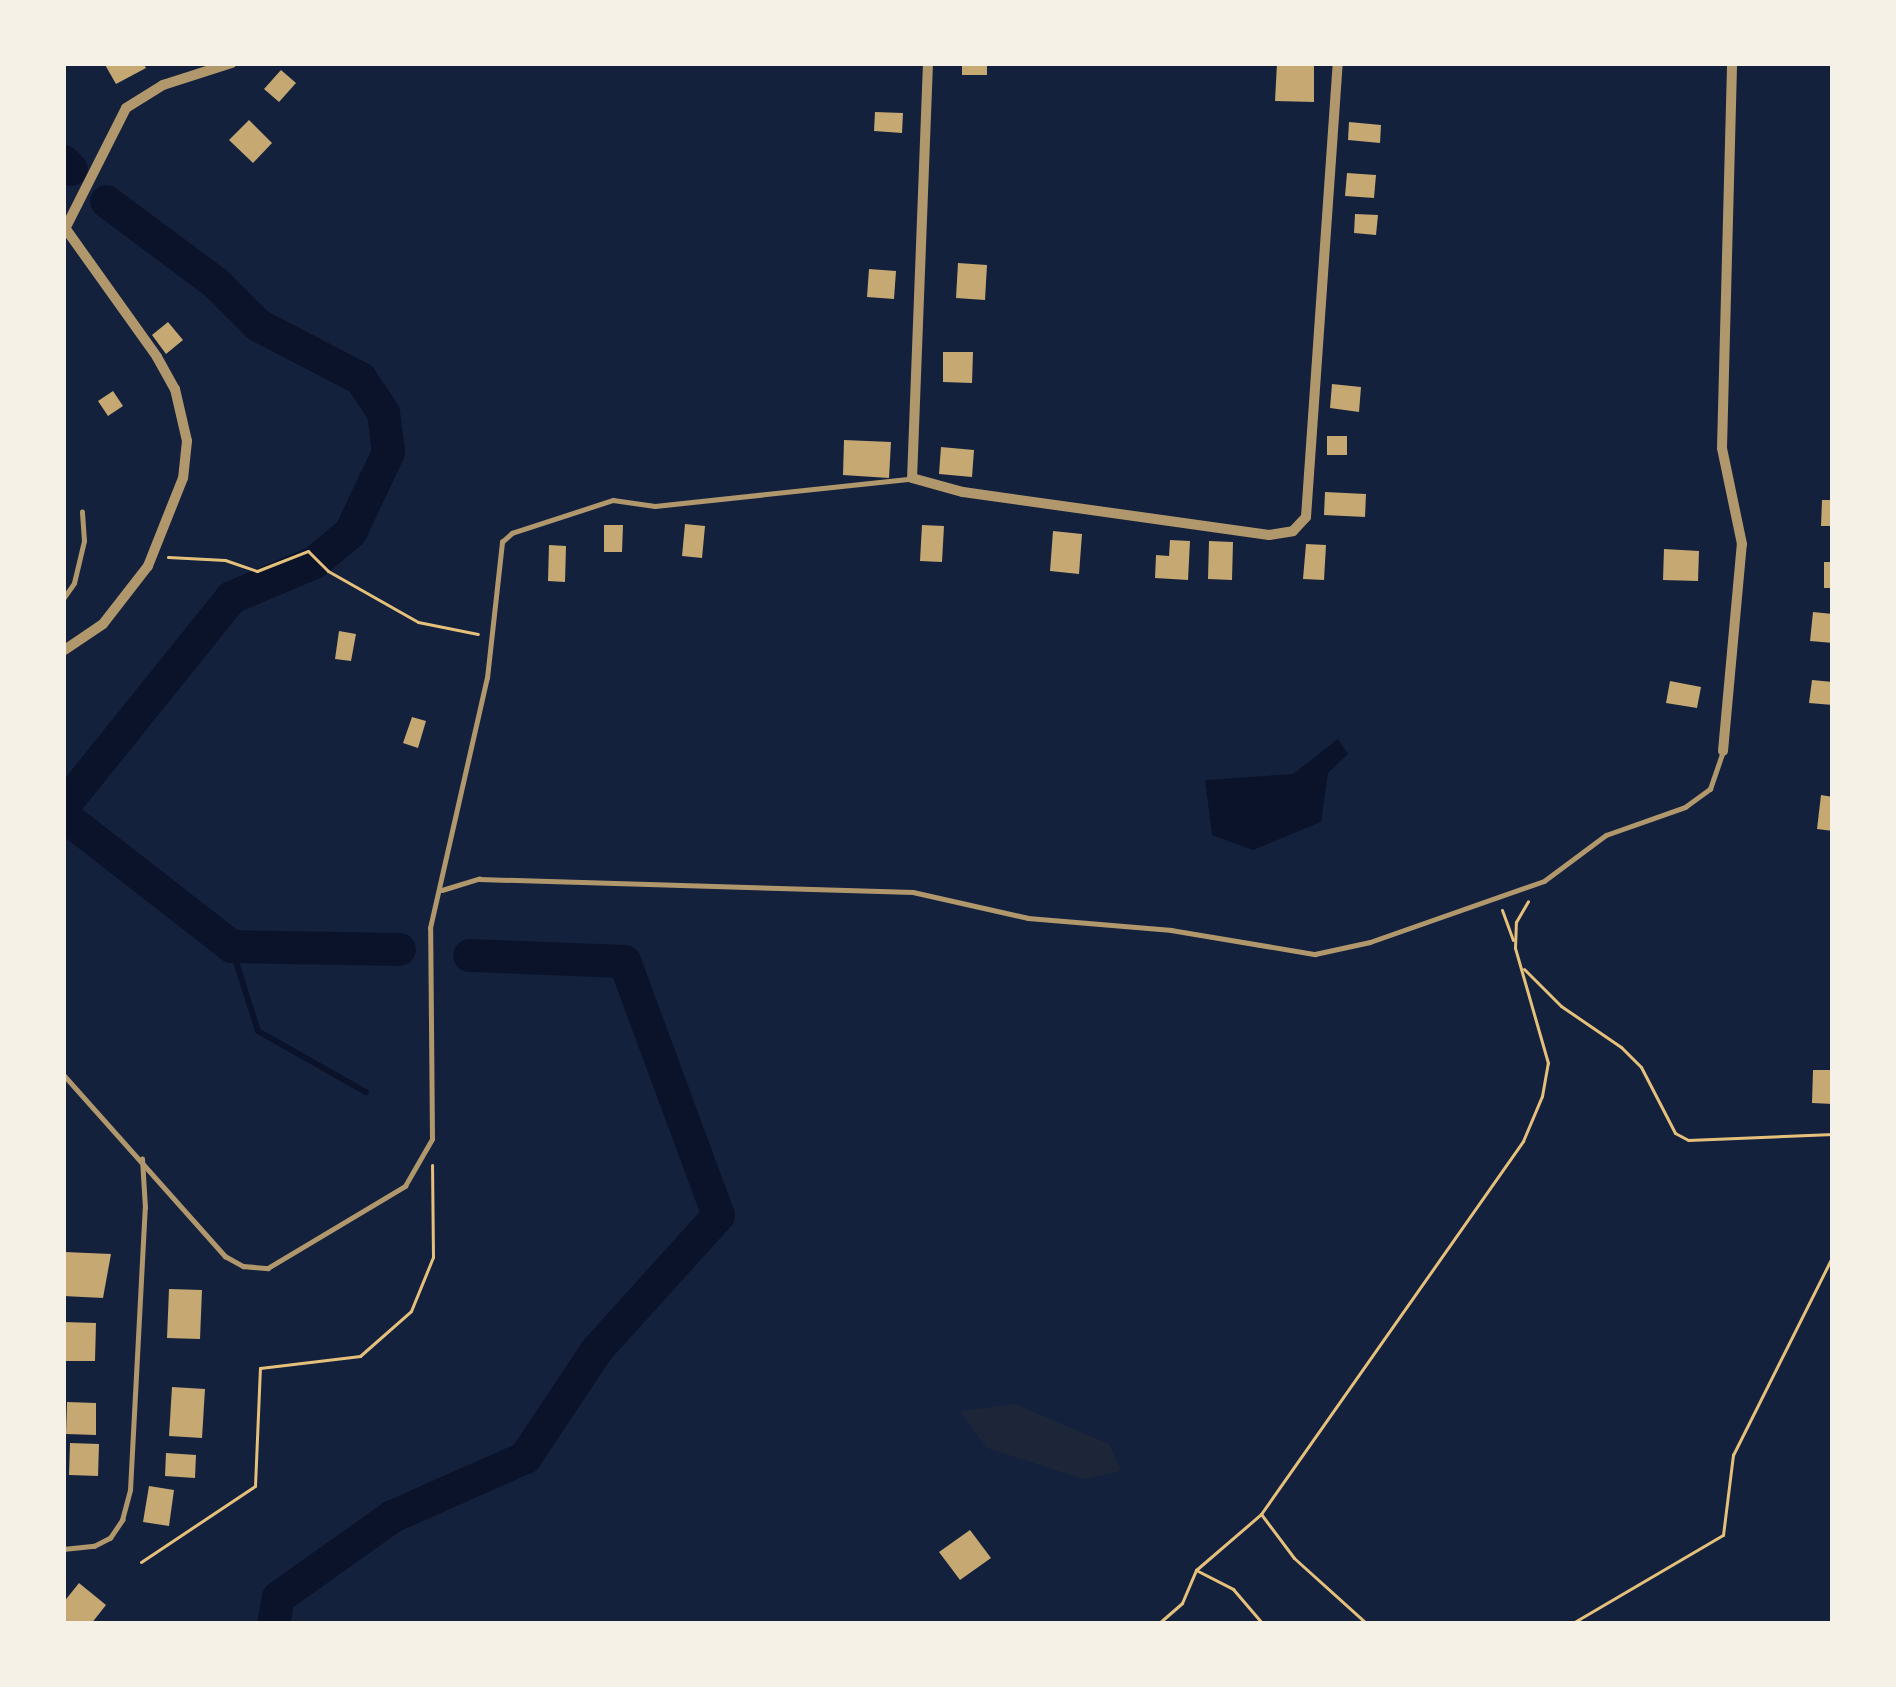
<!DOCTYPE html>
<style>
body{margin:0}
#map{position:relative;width:1896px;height:1687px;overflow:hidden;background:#14213d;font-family:Georgia,serif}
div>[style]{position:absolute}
.green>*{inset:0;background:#1d2539}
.water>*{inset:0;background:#0b132b}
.stream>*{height:6px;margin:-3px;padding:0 3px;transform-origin:3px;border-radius:3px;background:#0b132b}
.river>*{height:33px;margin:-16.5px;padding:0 16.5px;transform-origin:16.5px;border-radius:16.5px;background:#0b132b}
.building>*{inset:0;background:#c6a872}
.path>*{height:3px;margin:-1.5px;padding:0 1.5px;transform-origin:1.5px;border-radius:1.5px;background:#e5c07b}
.service>*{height:4.5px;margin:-2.25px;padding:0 2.25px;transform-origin:2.25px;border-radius:2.25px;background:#b1986c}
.minor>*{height:10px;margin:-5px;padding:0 5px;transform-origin:5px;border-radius:5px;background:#b1986c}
span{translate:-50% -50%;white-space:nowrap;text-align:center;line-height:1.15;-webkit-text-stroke:12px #f6f1e7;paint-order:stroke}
.frame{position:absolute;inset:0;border:66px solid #f6f1e7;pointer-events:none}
</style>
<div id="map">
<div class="green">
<div style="clip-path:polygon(1015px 1404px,1109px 1444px,1121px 1471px,1083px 1479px,987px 1448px,960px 1411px)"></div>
</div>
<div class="water">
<div style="clip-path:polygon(1338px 739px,1348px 754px,1328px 773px,1321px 822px,1253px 850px,1212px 835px,1205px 780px,1293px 774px)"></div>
</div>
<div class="stream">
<div style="left:231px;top:946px;width:89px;rotate:72.4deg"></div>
<div style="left:258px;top:1031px;width:124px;rotate:29.5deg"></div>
</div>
<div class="river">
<div style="left:63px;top:161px;width:11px;rotate:45deg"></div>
<div style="left:63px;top:806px;width:268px;rotate:-51.2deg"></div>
<div style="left:231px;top:597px;width:90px;rotate:-22.9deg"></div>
<div style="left:314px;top:562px;width:47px;rotate:-39.8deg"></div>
<div style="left:350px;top:532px;width:89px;rotate:-64.6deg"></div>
<div style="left:388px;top:452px;width:40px;rotate:-97.1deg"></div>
<div style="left:383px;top:412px;width:41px;rotate:-124.1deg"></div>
<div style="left:360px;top:378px;width:115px;rotate:-152.5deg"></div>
<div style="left:258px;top:325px;width:59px;rotate:-135deg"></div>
<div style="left:216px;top:283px;width:137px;rotate:-143.3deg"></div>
<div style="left:63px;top:815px;width:213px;rotate:37.9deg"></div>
<div style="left:231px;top:946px;width:168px;rotate:1deg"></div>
<div style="left:273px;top:1624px;width:27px;rotate:-80deg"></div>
<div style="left:278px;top:1597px;width:140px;rotate:-35.4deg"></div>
<div style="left:392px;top:1516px;width:145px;rotate:-23.9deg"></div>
<div style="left:525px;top:1457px;width:128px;rotate:-56.4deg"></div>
<div style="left:596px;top:1350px;width:182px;rotate:-47.9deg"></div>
<div style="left:718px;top:1215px;width:271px;rotate:-110.3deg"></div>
<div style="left:624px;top:961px;width:155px;rotate:-177.8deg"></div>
</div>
<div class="building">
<div style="clip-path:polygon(104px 63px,143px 63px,146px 68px,116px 84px)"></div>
<div style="clip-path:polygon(962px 63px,987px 63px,987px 75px,962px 75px)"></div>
<div style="clip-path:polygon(1277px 63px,1314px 63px,1314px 102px,1275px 101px)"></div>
<div style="clip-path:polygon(281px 70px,296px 83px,279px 102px,264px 89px)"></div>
<div style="clip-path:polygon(875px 112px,903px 113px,902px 133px,874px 131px)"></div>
<div style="clip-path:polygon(249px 120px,272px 143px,253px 163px,229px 140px)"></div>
<div style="clip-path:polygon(1349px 122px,1381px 125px,1380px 143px,1348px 140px)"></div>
<div style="clip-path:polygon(1347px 173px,1376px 175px,1374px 198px,1345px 196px)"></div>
<div style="clip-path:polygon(1355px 214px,1378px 215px,1376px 235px,1354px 233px)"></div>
<div style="clip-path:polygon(958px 263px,987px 265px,985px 300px,956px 298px)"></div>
<div style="clip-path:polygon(869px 269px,896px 271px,894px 299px,867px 297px)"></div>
<div style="clip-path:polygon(168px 322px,183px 340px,166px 354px,152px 335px)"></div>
<div style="clip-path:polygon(943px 352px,973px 352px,972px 383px,943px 382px)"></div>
<div style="clip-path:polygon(1332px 384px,1361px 387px,1359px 412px,1330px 408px)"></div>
<div style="clip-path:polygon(113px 391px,123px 406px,108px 416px,98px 401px)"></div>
<div style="clip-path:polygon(1327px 436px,1347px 436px,1347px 455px,1327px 455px)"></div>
<div style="clip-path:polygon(844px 440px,891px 442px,889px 478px,843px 475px)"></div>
<div style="clip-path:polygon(941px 447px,974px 450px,972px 477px,939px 474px)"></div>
<div style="clip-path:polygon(1325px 492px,1366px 494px,1365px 517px,1324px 515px)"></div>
<div style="clip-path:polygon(1822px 500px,1833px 500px,1833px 526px,1821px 526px)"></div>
<div style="clip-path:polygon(685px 524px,705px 526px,702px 558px,682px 556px)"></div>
<div style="clip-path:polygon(604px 525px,623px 525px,622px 552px,604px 552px)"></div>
<div style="clip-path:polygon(922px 525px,944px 526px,942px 562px,920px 561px)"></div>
<div style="clip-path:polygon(1053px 531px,1082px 534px,1079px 574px,1050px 571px)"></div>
<div style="clip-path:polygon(1170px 540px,1190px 541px,1188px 580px,1155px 578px,1156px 555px,1169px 556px)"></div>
<div style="clip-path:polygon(1209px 541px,1233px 542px,1232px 580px,1208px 579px)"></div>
<div style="clip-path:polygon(1306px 544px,1326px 545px,1324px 580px,1303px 579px)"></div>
<div style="clip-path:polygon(549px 545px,566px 546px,565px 582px,548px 581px)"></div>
<div style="clip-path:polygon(1664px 549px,1699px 551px,1698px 581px,1663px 580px)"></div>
<div style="clip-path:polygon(1824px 562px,1833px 562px,1833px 588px,1824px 588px)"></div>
<div style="clip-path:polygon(1813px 612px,1833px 614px,1833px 643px,1810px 641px)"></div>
<div style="clip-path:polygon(339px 631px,356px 634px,351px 661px,335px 659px)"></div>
<div style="clip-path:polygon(1812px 680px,1833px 682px,1833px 705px,1809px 703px)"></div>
<div style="clip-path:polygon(1670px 681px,1701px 687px,1697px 708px,1666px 703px)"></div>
<div style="clip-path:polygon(412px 717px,426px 721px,418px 748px,403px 743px)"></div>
<div style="clip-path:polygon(1821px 795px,1833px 797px,1833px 831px,1817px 829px)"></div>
<div style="clip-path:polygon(1813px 1070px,1833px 1070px,1833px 1104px,1812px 1103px)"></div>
<div style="clip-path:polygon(65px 1252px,111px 1254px,103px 1298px,63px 1296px)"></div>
<div style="clip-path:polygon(169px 1289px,202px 1290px,200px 1339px,167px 1338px)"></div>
<div style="clip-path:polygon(63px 1322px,96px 1323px,95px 1361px,63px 1361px)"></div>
<div style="clip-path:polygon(172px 1387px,205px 1389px,202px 1438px,169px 1436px)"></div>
<div style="clip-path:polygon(67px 1402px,96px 1403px,96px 1435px,66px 1434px)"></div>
<div style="clip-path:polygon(70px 1443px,99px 1444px,98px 1476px,69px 1475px)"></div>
<div style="clip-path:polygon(166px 1453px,196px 1455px,195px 1478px,165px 1476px)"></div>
<div style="clip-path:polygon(149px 1486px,174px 1490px,169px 1526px,143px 1522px)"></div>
<div style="clip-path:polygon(970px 1530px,991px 1558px,960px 1580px,939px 1552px)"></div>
<div style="clip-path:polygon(79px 1583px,106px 1605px,91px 1624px,63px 1624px,63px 1603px)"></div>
</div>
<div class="path">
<div style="left:168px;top:557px;width:57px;rotate:3deg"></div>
<div style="left:225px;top:560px;width:34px;rotate:19deg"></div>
<div style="left:257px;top:571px;width:55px;rotate:-21.4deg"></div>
<div style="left:308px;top:551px;width:28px;rotate:45deg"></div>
<div style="left:328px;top:571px;width:103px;rotate:29.5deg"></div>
<div style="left:418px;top:622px;width:61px;rotate:11.3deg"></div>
<div style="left:1502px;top:910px;width:32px;rotate:70deg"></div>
<div style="left:1524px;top:969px;width:52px;rotate:45deg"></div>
<div style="left:1561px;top:1006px;width:73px;rotate:34.3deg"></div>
<div style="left:1621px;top:1047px;width:28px;rotate:45deg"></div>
<div style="left:1641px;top:1067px;width:74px;rotate:62.7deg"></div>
<div style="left:1675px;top:1133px;width:15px;rotate:28deg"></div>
<div style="left:1688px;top:1140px;width:145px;rotate:-2.4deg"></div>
<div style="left:1261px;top:1514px;width:55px;rotate:53.1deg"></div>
<div style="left:1294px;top:1558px;width:98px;rotate:42.1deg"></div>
<div style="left:141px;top:1562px;width:137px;rotate:-33.7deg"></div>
<div style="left:255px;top:1486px;width:118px;rotate:-87.6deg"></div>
<div style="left:260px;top:1368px;width:101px;rotate:-6.8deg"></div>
<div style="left:360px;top:1356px;width:68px;rotate:-41.4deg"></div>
<div style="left:411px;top:1311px;width:58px;rotate:-67.8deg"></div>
<div style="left:433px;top:1257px;width:92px;rotate:-90.6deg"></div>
<div style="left:1196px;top:1570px;width:42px;rotate:27.2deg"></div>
<div style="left:1233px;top:1589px;width:46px;rotate:49.4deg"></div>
<div style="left:1158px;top:1624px;width:32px;rotate:-41deg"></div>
<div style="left:1182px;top:1603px;width:36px;rotate:-67deg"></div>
<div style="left:1196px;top:1570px;width:86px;rotate:-40.7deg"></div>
<div style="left:1261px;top:1514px;width:456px;rotate:-54.9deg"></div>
<div style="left:1523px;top:1141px;width:49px;rotate:-67.1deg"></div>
<div style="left:1542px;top:1096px;width:34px;rotate:-80deg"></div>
<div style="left:1548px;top:1063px;width:120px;rotate:-106deg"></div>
<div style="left:1515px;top:948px;width:26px;rotate:-88deg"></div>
<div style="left:1516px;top:922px;width:24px;rotate:-60deg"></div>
<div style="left:1571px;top:1624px;width:176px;rotate:-30.4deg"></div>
<div style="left:1723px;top:1535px;width:81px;rotate:-82.9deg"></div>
<div style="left:1733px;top:1455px;width:224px;rotate:-63.4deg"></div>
</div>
<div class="service">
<div style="left:63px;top:599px;width:19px;rotate:-55deg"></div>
<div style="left:74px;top:583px;width:43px;rotate:-76.6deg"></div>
<div style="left:84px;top:541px;width:29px;rotate:-94deg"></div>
<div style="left:442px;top:890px;width:39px;rotate:-17deg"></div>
<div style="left:479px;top:879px;width:434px;rotate:1.7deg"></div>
<div style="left:913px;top:892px;width:118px;rotate:12.7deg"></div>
<div style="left:1028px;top:918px;width:144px;rotate:4.8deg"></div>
<div style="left:1171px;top:930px;width:146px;rotate:9.5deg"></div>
<div style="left:1315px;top:954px;width:56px;rotate:-12.3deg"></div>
<div style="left:1370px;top:942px;width:184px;rotate:-19.3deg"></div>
<div style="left:1544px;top:881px;width:77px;rotate:-36.6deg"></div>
<div style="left:1606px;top:835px;width:84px;rotate:-19.5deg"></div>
<div style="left:1685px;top:807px;width:31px;rotate:-36deg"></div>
<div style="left:1710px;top:789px;width:37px;rotate:-71deg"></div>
<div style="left:63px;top:1074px;width:244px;rotate:48.3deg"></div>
<div style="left:225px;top:1256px;width:21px;rotate:29deg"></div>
<div style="left:243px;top:1266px;width:25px;rotate:5deg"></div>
<div style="left:268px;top:1268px;width:160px;rotate:-30.9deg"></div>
<div style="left:405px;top:1186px;width:54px;rotate:-60.1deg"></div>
<div style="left:432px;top:1139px;width:211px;rotate:-90.5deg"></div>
<div style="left:430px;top:928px;width:256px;rotate:-77.2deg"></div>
<div style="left:487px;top:678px;width:137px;rotate:-83.7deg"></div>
<div style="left:502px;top:542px;width:13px;rotate:-42deg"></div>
<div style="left:512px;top:533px;width:106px;rotate:-18.1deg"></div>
<div style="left:613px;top:500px;width:42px;rotate:8.1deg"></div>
<div style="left:655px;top:506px;width:254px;rotate:-6.1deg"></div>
<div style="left:63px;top:1549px;width:31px;rotate:-6deg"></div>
<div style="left:94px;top:1546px;width:18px;rotate:-27deg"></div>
<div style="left:110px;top:1538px;width:22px;rotate:-56deg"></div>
<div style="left:122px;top:1520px;width:31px;rotate:-75deg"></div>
<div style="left:130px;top:1490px;width:282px;rotate:-87deg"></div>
<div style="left:145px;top:1208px;width:49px;rotate:-93.5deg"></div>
</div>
<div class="minor">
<div style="left:928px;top:63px;width:415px;rotate:92.2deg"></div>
<div style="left:912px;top:478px;width:53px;rotate:15.4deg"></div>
<div style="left:963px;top:492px;width:309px;rotate:8deg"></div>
<div style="left:1269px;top:535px;width:24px;rotate:-9deg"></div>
<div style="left:1293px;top:531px;width:19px;rotate:-47deg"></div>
<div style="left:1306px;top:517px;width:455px;rotate:-86deg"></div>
<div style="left:63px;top:225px;width:162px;rotate:54.5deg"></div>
<div style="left:157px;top:357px;width:37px;rotate:61deg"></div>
<div style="left:175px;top:389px;width:53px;rotate:77deg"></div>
<div style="left:187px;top:441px;width:37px;rotate:96deg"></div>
<div style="left:183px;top:478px;width:95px;rotate:111.7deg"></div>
<div style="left:148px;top:566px;width:73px;rotate:127.8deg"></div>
<div style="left:103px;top:624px;width:48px;rotate:146deg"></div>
<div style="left:66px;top:227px;width:133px;rotate:-63.2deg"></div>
<div style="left:126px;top:108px;width:44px;rotate:-31.9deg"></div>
<div style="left:163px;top:85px;width:72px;rotate:-17.7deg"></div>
<div style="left:1723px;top:751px;width:208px;rotate:-84.8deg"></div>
<div style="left:1742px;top:544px;width:98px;rotate:-101.8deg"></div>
<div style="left:1722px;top:448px;width:385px;rotate:-88.5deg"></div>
</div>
<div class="frame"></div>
</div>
